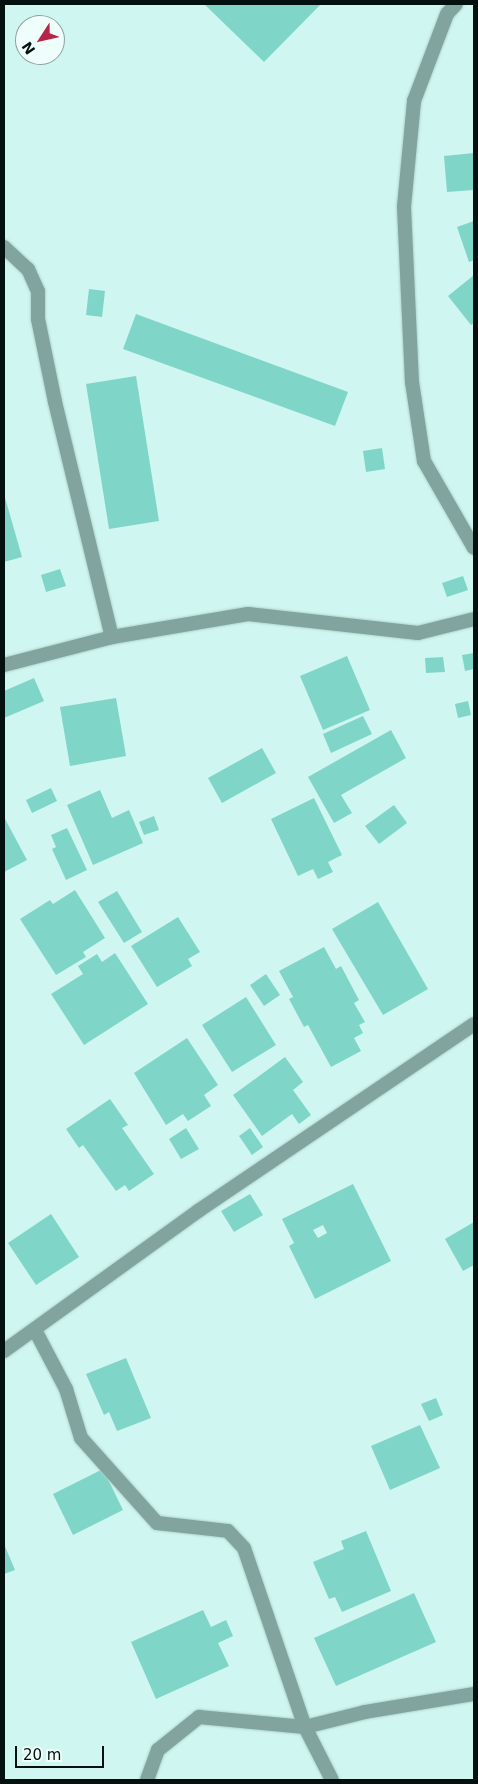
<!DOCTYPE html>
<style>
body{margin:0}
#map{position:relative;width:478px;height:1784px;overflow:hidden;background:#cff6f0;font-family:"DejaVu Sans",sans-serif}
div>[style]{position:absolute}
.building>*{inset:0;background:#80d5c9}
.roads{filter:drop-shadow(0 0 1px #afd1cc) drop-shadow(0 0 1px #afd1cc)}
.minor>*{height:14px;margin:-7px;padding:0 7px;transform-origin:7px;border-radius:7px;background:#82a49f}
span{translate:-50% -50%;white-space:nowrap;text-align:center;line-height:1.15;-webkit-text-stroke:4px #eefefb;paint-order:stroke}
.frame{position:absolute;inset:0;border:5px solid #04110f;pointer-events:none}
.north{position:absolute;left:15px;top:15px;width:50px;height:50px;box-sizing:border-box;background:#eefefb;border:1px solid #909f9d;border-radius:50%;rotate:235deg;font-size:14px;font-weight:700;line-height:20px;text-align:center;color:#04110f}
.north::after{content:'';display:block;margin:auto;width:18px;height:22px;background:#b62547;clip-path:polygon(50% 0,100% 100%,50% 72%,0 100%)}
.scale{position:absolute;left:15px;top:1746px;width:89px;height:22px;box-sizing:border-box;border:2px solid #04110f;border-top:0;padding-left:6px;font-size:15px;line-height:18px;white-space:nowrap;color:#04110f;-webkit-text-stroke:4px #eefefb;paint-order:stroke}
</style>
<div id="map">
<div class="building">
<div style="clip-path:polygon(204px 4px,321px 4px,264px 62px)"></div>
<div style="clip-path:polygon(474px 153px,474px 190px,447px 192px,444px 156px)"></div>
<div style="clip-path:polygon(474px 221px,474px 260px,469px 262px,457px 227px)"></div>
<div style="clip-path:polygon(474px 275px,474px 323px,471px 325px,448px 296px)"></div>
<div style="clip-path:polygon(89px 289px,105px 291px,102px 317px,86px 315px)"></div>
<div style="clip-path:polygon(136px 314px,348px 392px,335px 426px,123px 349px)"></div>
<div style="clip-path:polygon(136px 376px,159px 521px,109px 529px,86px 384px)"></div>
<div style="clip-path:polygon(382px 448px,385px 469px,366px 472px,363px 451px)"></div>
<div style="clip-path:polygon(4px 494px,22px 557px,4px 562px)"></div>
<div style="clip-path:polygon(60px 569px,66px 586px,46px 592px,41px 575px)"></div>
<div style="clip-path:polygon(463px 576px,468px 590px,447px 597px,442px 583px)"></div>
<div style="clip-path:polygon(474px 653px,474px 669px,465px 671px,462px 655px)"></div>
<div style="clip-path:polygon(347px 656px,370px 710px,323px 730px,300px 676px)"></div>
<div style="clip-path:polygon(443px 657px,445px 672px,426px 673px,425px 658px)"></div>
<div style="clip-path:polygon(34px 678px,44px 701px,4px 718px,4px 691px)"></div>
<div style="clip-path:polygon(116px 698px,126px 756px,70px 766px,60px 707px)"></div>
<div style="clip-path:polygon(468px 701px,471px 715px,458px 718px,455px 704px)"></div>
<div style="clip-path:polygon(363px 716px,372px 734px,331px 753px,323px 734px)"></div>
<div style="clip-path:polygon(391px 730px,406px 758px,341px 795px,352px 813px,334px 823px,308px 777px)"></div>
<div style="clip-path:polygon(262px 748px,276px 773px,222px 803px,208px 778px)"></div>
<div style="clip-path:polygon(51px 788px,57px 801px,32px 813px,26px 800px)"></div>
<div style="clip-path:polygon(100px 790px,112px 818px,129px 810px,143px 843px,93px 865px,67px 805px)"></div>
<div style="clip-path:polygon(314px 798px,342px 855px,328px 862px,333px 872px,318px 879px,313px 869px,298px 876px,271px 819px)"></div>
<div style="clip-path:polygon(394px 805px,407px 823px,379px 844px,365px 826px)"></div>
<div style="clip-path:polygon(154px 816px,159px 830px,144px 835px,139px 822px)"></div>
<div style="clip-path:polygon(4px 817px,27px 860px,4px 872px)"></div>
<div style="clip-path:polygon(67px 828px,87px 870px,66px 880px,52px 849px,56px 847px,51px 835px)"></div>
<div style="clip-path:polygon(75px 890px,105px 938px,83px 952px,86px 957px,56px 975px,20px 919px,50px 900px,53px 904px)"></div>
<div style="clip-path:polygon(117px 891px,142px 932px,124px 943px,98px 902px)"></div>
<div style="clip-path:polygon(378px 902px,428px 989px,383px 1015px,332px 929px)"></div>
<div style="clip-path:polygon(178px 917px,200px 952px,188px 959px,192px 966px,157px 987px,131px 946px)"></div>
<div style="clip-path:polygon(324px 947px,336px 969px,341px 966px,359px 1000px,354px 1003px,365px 1022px,359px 1025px,363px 1033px,354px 1038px,361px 1051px,331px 1067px,308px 1025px,304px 1027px,289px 999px,293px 997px,279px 971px)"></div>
<div style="clip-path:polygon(115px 953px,148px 1004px,84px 1045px,51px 994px,83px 974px,78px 966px,97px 954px,102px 962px)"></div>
<div style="clip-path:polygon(266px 974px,280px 995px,264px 1006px,250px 985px)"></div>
<div style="clip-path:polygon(246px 997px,276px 1045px,232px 1072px,202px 1025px)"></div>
<div style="clip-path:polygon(187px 1038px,218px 1085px,204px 1095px,211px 1106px,188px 1121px,183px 1114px,166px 1125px,134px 1073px)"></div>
<div style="clip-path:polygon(285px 1057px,303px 1082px,293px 1090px,311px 1115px,299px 1124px,292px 1114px,262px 1136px,233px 1095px)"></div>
<div style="clip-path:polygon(110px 1099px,128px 1125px,122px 1128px,154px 1174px,129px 1191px,125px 1185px,116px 1191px,83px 1145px,79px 1148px,66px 1129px)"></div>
<div style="clip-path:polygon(186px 1128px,199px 1149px,181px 1159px,169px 1139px)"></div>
<div style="clip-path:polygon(250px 1128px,263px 1147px,252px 1155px,239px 1136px)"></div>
<div style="clip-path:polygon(evenodd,353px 1184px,391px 1261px,315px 1299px,289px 1246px,294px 1243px,282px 1219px,353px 1184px,323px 1225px,327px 1233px,318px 1238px,313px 1230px,323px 1225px)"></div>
<div style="clip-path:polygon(250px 1194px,263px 1215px,234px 1232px,221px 1211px)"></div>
<div style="clip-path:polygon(51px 1214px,79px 1257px,36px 1285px,8px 1243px)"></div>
<div style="clip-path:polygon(474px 1222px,474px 1265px,463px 1271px,445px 1239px)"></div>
<div style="clip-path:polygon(126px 1358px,151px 1418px,117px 1431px,109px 1412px,104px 1415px,86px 1374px)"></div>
<div style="clip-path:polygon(436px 1398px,443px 1415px,429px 1421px,421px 1404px)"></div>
<div style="clip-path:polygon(420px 1425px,440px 1468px,390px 1490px,371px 1446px)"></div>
<div style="clip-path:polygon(103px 1469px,123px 1510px,73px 1535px,53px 1494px)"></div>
<div style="clip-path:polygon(366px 1531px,391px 1591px,342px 1612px,335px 1597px,329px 1599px,313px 1562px,344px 1549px,341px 1541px)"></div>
<div style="clip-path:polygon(4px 1544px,15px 1570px,4px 1574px)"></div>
<div style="clip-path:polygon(414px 1593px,436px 1642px,336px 1686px,314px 1638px)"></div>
<div style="clip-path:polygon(203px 1610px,211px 1627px,226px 1620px,233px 1636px,218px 1643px,229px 1666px,156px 1699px,131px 1642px)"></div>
</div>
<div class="roads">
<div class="minor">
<div style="left:456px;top:4px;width:13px;rotate:132deg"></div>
<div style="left:447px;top:14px;width:93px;rotate:110.8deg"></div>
<div style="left:414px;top:101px;width:106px;rotate:95.4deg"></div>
<div style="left:404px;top:207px;width:175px;rotate:87.4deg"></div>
<div style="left:412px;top:382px;width:80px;rotate:81.4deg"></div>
<div style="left:424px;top:461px;width:100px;rotate:60.1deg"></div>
<div style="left:4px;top:247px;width:33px;rotate:43deg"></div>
<div style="left:28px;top:269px;width:24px;rotate:66deg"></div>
<div style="left:38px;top:291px;width:28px;rotate:90deg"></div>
<div style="left:38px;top:319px;width:85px;rotate:78.4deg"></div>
<div style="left:55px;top:402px;width:242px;rotate:76.4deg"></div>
<div style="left:4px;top:665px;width:112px;rotate:-14.5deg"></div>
<div style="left:112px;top:637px;width:138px;rotate:-9.6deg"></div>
<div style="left:248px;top:614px;width:171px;rotate:6.4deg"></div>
<div style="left:418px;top:633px;width:58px;rotate:-14deg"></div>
<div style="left:35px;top:1330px;width:67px;rotate:62.3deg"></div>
<div style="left:66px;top:1389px;width:51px;rotate:73deg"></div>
<div style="left:81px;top:1438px;width:114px;rotate:48.2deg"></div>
<div style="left:157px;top:1523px;width:71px;rotate:6.4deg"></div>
<div style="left:228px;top:1531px;width:23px;rotate:47deg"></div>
<div style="left:244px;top:1548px;width:189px;rotate:71.2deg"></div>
<div style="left:305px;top:1727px;width:59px;rotate:63deg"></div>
<div style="left:4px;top:1351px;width:239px;rotate:-35.8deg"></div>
<div style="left:198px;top:1211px;width:333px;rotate:-34.1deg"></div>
<div style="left:147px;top:1780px;width:32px;rotate:-70deg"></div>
<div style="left:158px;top:1750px;width:53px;rotate:-38.8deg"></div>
<div style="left:199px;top:1717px;width:106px;rotate:5.4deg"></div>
<div style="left:305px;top:1727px;width:62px;rotate:-14deg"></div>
<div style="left:365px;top:1712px;width:110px;rotate:-9.4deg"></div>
</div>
</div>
<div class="frame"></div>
<div class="north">N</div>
<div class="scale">20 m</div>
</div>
